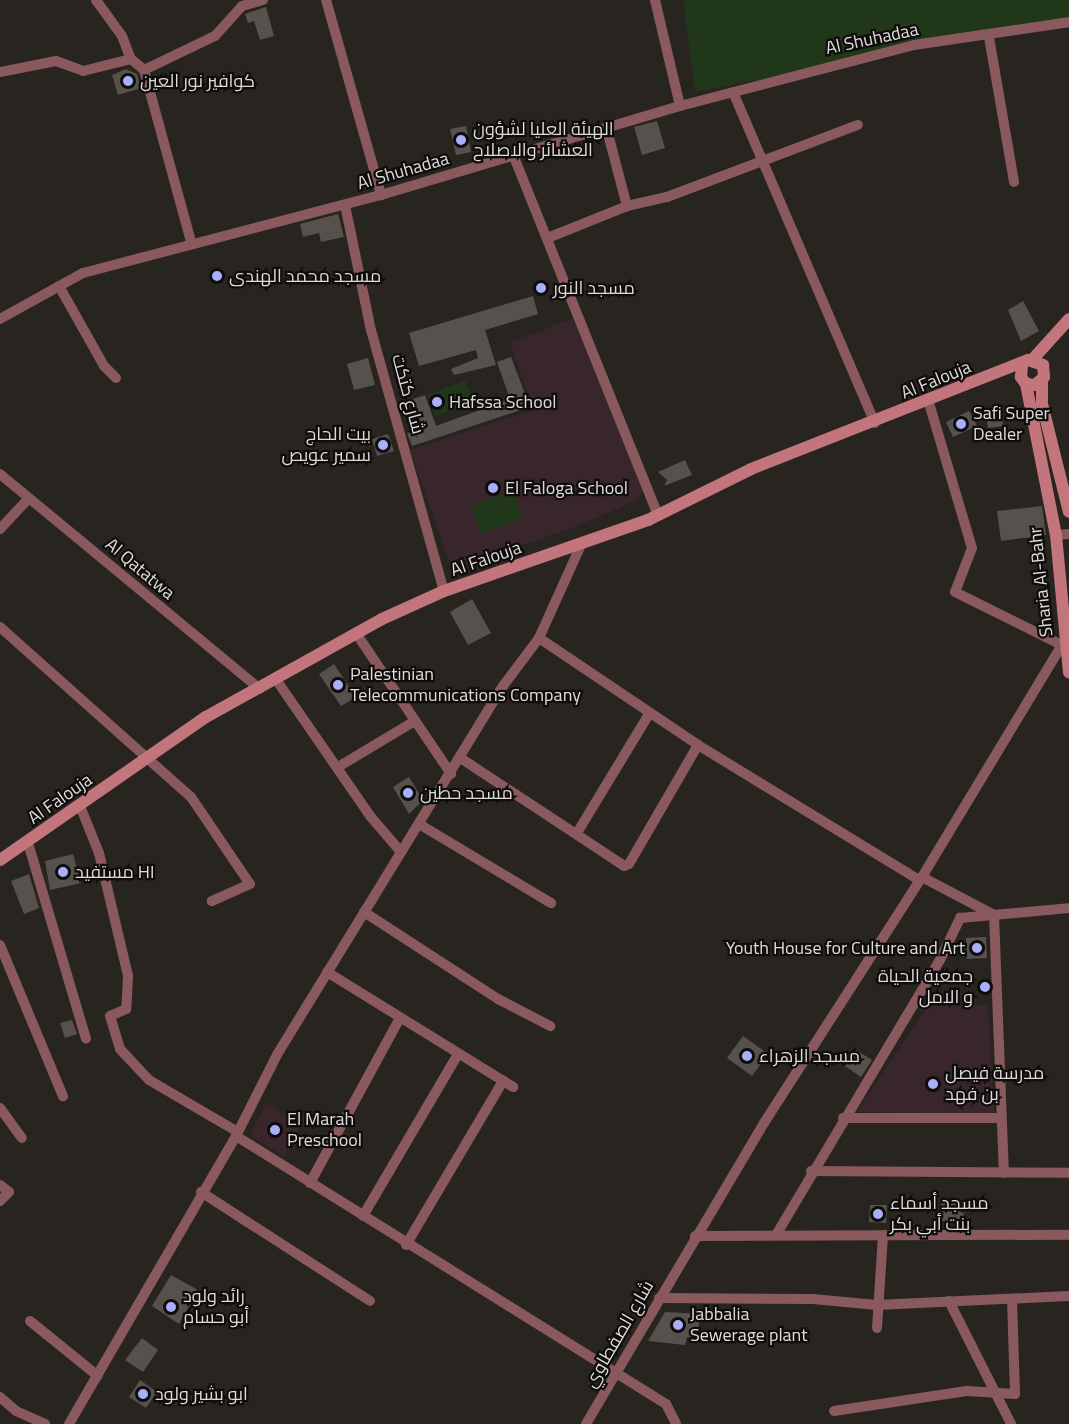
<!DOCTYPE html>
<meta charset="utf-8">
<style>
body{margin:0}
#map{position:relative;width:1069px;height:1424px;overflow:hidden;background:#282420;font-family:Georgia,Cairo,serif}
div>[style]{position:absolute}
.education>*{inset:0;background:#38262c}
.green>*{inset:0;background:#203719}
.building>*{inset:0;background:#56514d}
.street>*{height:10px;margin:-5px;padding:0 5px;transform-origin:5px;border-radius:5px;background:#89595d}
.secondary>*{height:12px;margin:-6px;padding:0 6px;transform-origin:6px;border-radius:6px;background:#c2767c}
.dots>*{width:16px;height:16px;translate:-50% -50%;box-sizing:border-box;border:3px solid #0f0d0c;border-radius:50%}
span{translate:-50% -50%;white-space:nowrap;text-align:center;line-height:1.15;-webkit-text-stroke:4.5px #0f0d0c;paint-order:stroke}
.street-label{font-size:18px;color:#dddad7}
.poi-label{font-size:18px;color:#dddad7}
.left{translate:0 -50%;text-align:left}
.right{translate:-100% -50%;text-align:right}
</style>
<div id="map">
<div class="education">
<div style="clip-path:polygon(575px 318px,643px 492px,633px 502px,577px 526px,452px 570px,410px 450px,533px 410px,510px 342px)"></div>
<div style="clip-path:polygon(988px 1005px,994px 1114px,856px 1112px,928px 1006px)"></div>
<div style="clip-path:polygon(266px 1103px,300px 1124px,284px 1157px,250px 1135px)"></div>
</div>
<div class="green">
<div style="clip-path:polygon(683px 0,1069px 0,1069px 19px,695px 92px)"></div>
<div style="clip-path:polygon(465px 380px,474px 401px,436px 416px,427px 395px)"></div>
<div style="clip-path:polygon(514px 491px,523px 519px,481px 533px,472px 505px)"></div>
</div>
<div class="building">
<div style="clip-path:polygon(266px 7px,274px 36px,260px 40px,254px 21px,248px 23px,245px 14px)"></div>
<div style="clip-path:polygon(126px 69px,137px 74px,141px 88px,118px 95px,112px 75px)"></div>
<div style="clip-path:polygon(657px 121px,665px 148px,642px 155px,634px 127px)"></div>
<div style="clip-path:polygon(466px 126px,471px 152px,456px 155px,450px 129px)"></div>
<div style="clip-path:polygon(338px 214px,344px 237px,321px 242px,319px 233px,303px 237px,300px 224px)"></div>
<div style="clip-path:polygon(533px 296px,538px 314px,485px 330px,496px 365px,454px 375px,451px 369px,478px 358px,476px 350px,419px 366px,409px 333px)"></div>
<div style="clip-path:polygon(1023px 301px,1039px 331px,1021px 341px,1008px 310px)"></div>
<div style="clip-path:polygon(511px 357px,530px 407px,412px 446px,407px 433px,422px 427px,413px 399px,425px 395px,436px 426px,510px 399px,497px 362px)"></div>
<div style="clip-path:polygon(368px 358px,375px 385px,354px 390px,347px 364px)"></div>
<div style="clip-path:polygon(969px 411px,977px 426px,953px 437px,946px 422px)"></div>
<div style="clip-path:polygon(1002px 411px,1003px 426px,988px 428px,986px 413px)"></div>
<div style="clip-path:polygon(388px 434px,394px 451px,377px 456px,372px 439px)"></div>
<div style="clip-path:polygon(685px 460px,692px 475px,664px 486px,667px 480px,658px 472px)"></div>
<div style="clip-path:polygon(1042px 506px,1046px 535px,1001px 541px,997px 511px)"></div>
<div style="clip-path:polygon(472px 599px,491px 633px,468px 645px,450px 612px)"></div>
<div style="clip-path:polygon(334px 664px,356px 697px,341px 706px,319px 674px)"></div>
<div style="clip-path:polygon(409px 777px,423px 800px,409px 814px,393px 787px)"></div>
<div style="clip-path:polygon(73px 854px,81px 883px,50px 890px,45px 861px)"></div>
<div style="clip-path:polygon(29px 874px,39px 908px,24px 914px,11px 881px)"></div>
<div style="clip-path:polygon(986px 937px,987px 958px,967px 959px,966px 938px)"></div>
<div style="clip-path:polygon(72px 1020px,77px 1034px,65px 1038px,60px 1023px)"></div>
<div style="clip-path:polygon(743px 1036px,768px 1054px,752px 1076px,727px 1058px)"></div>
<div style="clip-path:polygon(856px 1050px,872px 1060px,861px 1077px,845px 1066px)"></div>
<div style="clip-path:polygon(941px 1201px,963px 1201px,964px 1221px,942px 1221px)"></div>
<div style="clip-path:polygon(870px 1205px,887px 1205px,886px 1223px,869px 1222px)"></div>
<div style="clip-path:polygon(171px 1275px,198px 1290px,179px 1324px,152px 1306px)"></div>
<div style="clip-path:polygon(665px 1312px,701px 1314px,696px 1339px,687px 1337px,685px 1345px,648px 1341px)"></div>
<div style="clip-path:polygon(142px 1338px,158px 1350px,143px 1372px,125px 1360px)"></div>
<div style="clip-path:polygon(140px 1380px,157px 1392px,146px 1408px,129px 1397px)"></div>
</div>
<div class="street">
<div style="left:96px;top:0;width:44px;rotate:54.2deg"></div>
<div style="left:122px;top:36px;width:25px;rotate:69deg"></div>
<div style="left:131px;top:59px;width:17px;rotate:40deg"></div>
<div style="left:144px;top:70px;width:178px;rotate:74.7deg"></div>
<div style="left:326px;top:0;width:203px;rotate:74.2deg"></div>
<div style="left:655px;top:0;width:109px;rotate:76.7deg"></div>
<div style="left:989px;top:37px;width:147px;rotate:80.2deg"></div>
<div style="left:144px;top:70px;width:79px;rotate:-25.6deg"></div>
<div style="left:215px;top:36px;width:40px;rotate:-48deg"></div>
<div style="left:242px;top:6px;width:22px;rotate:-16deg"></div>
<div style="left:0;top:72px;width:57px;rotate:-11.1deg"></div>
<div style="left:56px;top:61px;width:29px;rotate:20deg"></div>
<div style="left:83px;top:71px;width:49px;rotate:-14deg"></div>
<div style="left:733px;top:92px;width:360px;rotate:66.8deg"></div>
<div style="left:607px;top:130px;width:79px;rotate:75.3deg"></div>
<div style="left:627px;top:206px;width:41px;rotate:-12.7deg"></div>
<div style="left:667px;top:197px;width:204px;rotate:-20.7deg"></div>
<div style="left:514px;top:157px;width:386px;rotate:68.1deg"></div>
<div style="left:345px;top:205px;width:128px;rotate:78.3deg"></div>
<div style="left:371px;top:330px;width:271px;rotate:74.4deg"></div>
<div style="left:550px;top:237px;width:83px;rotate:-21.9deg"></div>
<div style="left:59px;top:286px;width:92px;rotate:60.6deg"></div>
<div style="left:104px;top:366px;width:17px;rotate:45deg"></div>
<div style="left:0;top:319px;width:95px;rotate:-29deg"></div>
<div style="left:83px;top:273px;width:308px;rotate:-14.7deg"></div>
<div style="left:381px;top:195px;width:312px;rotate:-16.6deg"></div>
<div style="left:680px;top:106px;width:242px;rotate:-14.6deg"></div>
<div style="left:914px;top:45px;width:157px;rotate:-8.4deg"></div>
<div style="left:929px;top:403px;width:151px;rotate:73.5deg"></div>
<div style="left:972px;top:548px;width:47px;rotate:111.1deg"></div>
<div style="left:955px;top:592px;width:119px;rotate:26.4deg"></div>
<div style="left:0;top:474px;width:337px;rotate:39.6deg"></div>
<div style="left:0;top:529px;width:42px;rotate:-46.9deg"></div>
<div style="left:1056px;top:535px;width:13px;rotate:-4deg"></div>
<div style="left:0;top:627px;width:256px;rotate:41.7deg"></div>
<div style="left:191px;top:797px;width:105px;rotate:55.9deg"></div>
<div style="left:250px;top:884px;width:42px;rotate:155.9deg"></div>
<div style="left:356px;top:633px;width:170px;rotate:56deg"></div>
<div style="left:539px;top:638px;width:192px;rotate:33.9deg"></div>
<div style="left:698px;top:745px;width:259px;rotate:31.4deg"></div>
<div style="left:275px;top:678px;width:169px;rotate:55.4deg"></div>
<div style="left:371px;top:817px;width:46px;rotate:49.4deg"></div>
<div style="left:462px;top:759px;width:194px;rotate:33.4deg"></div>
<div style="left:624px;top:866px;width:5px;rotate:-22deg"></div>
<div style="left:629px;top:864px;width:138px;rotate:-59.9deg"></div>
<div style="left:338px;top:767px;width:90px;rotate:-30.9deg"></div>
<div style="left:80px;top:806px;width:51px;rotate:68deg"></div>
<div style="left:99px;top:853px;width:126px;rotate:76.7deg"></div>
<div style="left:128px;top:976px;width:33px;rotate:93deg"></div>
<div style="left:126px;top:1009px;width:17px;rotate:156deg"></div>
<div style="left:110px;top:1016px;width:34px;rotate:73deg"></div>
<div style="left:120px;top:1049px;width:42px;rotate:46.9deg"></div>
<div style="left:149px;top:1080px;width:103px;rotate:30.3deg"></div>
<div style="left:419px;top:824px;width:154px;rotate:30.9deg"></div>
<div style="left:577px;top:833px;width:139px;rotate:-58.8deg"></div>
<div style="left:28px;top:843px;width:204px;rotate:73.5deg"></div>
<div style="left:922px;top:877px;width:81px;rotate:27.8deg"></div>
<div style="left:364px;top:912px;width:160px;rotate:33deg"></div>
<div style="left:498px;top:999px;width:59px;rotate:27.4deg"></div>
<div style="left:994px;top:915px;width:258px;rotate:87.8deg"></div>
<div style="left:0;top:945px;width:164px;rotate:67.4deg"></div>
<div style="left:327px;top:972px;width:219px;rotate:31.7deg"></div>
<div style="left:0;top:1108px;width:37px;rotate:54deg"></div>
<div style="left:843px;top:1118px;width:157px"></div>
<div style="left:236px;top:1136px;width:507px;rotate:31.93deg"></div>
<div style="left:666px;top:1404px;width:22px;rotate:63deg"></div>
<div style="left:811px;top:1171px;width:258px;rotate:0.4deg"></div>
<div style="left:310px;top:1183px;width:188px;rotate:-61.4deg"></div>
<div style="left:0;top:1185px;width:11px;rotate:38deg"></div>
<div style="left:9px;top:1192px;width:13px;rotate:135deg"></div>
<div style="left:201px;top:1192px;width:201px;rotate:32.8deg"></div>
<div style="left:363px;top:1216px;width:188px;rotate:-59.6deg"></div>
<div style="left:776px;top:1235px;width:320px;rotate:-59.2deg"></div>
<div style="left:940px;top:960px;width:47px;rotate:-64.5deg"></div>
<div style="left:960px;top:918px;width:109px;rotate:-5.2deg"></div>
<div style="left:695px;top:1236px;width:374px;rotate:-0.2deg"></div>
<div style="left:406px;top:1245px;width:191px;rotate:-59.4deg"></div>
<div style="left:659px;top:1298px;width:154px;rotate:0.4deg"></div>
<div style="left:813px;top:1299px;width:64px;rotate:5.4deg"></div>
<div style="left:877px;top:1305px;width:192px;rotate:-2.7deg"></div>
<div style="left:949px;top:1301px;width:138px;rotate:63.2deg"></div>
<div style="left:30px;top:1321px;width:87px;rotate:39deg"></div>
<div style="left:877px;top:1328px;width:93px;rotate:-86.3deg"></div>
<div style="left:0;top:1397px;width:21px;rotate:41deg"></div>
<div style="left:16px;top:1411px;width:32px;rotate:24deg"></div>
<div style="left:834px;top:1411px;width:134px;rotate:-8.6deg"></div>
<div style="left:967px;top:1391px;width:48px;rotate:3.6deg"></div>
<div style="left:1015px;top:1394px;width:94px;rotate:-91.8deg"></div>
<div style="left:69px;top:1424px;width:333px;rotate:-59.9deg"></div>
<div style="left:236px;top:1136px;width:93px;rotate:-63.2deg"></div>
<div style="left:278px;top:1053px;width:430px;rotate:-58.5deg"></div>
<div style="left:503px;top:686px;width:60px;rotate:-53.1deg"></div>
<div style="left:539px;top:638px;width:102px;rotate:-65.7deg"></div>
<div style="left:586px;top:1424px;width:350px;rotate:-59.4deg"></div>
<div style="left:764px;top:1123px;width:292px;rotate:-57.3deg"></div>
<div style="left:922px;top:877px;width:271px;rotate:-58.9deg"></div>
<div style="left:1062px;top:645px;width:5px;rotate:11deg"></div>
</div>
<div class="secondary">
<div style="left:1032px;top:360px;width:55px;rotate:-47.9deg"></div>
<div style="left:1042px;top:381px;width:23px;rotate:90deg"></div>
<div style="left:1042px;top:404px;width:111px;rotate:76deg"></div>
<div style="left:1026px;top:384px;width:154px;rotate:78.8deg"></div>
<div style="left:1056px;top:535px;width:138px;rotate:84.6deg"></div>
<div style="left:0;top:860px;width:251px;rotate:-34.8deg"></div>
<div style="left:206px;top:717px;width:201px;rotate:-29.1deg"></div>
<div style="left:382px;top:619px;width:68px;rotate:-24.3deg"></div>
<div style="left:444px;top:591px;width:216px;rotate:-19.2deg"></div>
<div style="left:648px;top:520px;width:115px;rotate:-26.3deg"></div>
<div style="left:751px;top:469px;width:298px;rotate:-21.5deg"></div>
<div style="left:1028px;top:360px;width:16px;rotate:18deg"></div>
<div style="left:1043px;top:365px;width:12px;rotate:85deg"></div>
<div style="left:1044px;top:377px;width:12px;rotate:138deg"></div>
<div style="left:1035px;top:385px;width:9px;rotate:-174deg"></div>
<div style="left:1026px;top:384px;width:9px;rotate:-126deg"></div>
<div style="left:1021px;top:377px;width:11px;rotate:-85deg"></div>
</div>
<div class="dots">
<div style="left:128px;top:81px;background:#aaaffb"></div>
<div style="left:461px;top:140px;background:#aaaffb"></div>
<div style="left:217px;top:276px;background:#aaaffb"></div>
<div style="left:541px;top:288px;background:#aaaffb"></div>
<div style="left:437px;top:402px;background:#aaaffb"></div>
<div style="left:961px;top:424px;background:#aaaffb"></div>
<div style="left:383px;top:445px;background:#aaaffb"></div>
<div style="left:493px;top:488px;background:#aaaffb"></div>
<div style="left:338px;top:685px;background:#aaaffb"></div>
<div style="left:408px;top:793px;background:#aaaffb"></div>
<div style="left:63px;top:872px;background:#aaaffb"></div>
<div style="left:977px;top:948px;background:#aaaffb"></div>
<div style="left:985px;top:987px;background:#aaaffb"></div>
<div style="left:747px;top:1056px;background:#aaaffb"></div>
<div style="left:933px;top:1084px;background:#aaaffb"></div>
<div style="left:275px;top:1130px;background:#aaaffb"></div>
<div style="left:878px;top:1214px;background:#aaaffb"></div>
<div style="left:171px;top:1307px;background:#aaaffb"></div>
<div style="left:678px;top:1325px;background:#aaaffb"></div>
<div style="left:143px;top:1394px;background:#aaaffb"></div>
</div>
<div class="street-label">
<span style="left:872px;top:39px;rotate:-12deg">Al Shuhadaa</span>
<span style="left:403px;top:171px;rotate:-16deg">Al Shuhadaa</span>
<span style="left:936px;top:380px;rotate:-22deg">Al Falouja</span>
<span style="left:408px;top:394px;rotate:75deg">شارع كتكت</span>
<span style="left:486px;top:559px;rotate:-19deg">Al Falouja</span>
<span style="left:140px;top:569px;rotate:40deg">Al Qatatwa</span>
<span style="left:1041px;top:582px;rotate:-96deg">Sharia Al-Bahr</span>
<span style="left:60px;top:799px;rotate:-35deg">Al Falouja</span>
<span style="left:619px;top:1334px;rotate:-60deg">شارع الصفطاوي</span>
</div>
<div class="poi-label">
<span class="left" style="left:140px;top:81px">كوافير نور العين</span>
<span class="left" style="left:473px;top:140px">الهيئة العليا لشؤون<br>العشائر والاصلاح</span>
<span class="left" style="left:229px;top:276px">مسجد محمد الهندى</span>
<span class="left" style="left:553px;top:288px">مسجد النور</span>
<span class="left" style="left:449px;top:402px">Hafssa School</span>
<span class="left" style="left:973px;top:424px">Safi Super<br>Dealer</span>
<span class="right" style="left:371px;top:445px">بيت الحاج<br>سمير عويص</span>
<span class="left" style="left:505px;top:488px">El Faloga School</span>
<span class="left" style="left:350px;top:685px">Palestinian<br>Telecommunications Company</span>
<span class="left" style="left:420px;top:793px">مسجد حطين</span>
<span class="left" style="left:75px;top:872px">مستفيد HI</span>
<span class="right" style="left:965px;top:948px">Youth House for Culture and Art</span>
<span class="right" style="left:973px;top:987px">جمعية الحياة<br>و الامل</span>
<span class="left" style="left:759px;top:1056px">مسجد الزهراء</span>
<span class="left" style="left:945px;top:1084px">مدرسة فيصل<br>بن فهد</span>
<span class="left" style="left:287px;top:1130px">El Marah<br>Preschool</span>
<span class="left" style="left:890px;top:1214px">مسجد أسماء<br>بنت أبي بكر</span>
<span class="left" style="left:183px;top:1307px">رائد ولود<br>أبو حسام</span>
<span class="left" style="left:690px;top:1325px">Jabbalia<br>Sewerage plant</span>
<span class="left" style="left:155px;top:1394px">ابو بشير ولود</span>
</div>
</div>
